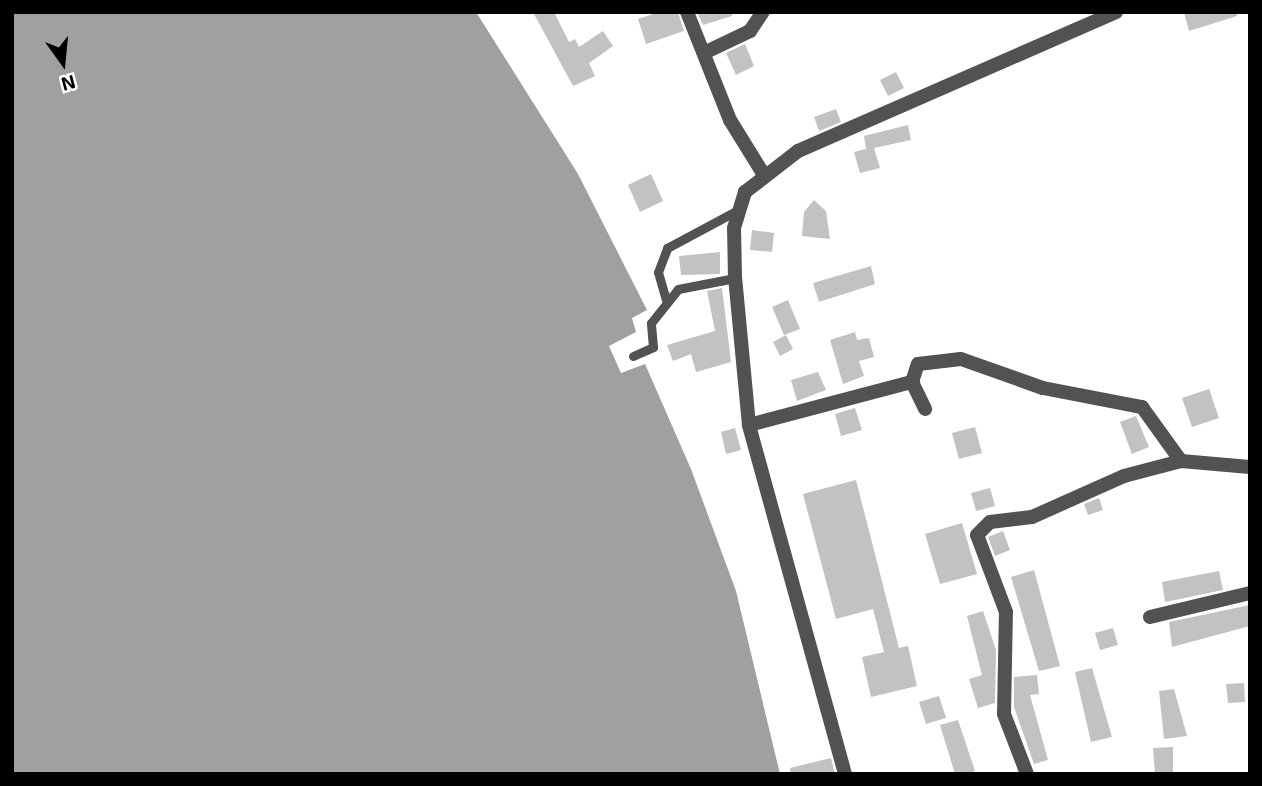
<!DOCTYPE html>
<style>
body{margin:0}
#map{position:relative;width:1262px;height:786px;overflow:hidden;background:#fff;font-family:"Exo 2",sans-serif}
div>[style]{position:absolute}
.water>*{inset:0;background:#a0a0a0}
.building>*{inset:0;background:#c2c2c2}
.lane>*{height:9px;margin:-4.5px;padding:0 4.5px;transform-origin:4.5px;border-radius:4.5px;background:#525252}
.street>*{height:14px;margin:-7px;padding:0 7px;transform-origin:7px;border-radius:7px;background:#525252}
span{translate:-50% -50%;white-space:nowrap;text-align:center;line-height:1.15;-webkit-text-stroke:6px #fff;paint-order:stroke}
.frame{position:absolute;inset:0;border:14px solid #000;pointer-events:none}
.north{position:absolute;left:28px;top:28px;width:70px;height:70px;-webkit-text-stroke:5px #fff;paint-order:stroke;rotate:165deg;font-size:19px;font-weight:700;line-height:28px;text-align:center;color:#000}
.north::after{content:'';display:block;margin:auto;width:24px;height:32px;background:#000;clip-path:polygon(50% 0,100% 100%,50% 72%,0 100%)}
</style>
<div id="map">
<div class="water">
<div style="clip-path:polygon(12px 12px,476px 12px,578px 174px,647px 310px,632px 318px,636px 332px,609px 346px,621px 373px,645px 364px,691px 469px,736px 591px,780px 774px,12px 774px)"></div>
</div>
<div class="building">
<div style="clip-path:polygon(533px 12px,554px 12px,569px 42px,575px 39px,579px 47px,603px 31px,613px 46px,589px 63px,595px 76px,573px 86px)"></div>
<div style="clip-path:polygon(660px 12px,678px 12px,684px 31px,646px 44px,638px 19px)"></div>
<div style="clip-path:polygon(697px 12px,732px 12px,732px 16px,703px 25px)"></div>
<div style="clip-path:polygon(1184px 12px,1237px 12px,1237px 16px,1189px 31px)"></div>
<div style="clip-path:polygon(745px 44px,754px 66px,736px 75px,726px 53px)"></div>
<div style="clip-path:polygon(896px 72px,904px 88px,888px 96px,880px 80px)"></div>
<div style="clip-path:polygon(836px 109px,841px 122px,819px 131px,814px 117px)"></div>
<div style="clip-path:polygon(908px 125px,911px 140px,874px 148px,880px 168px,860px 173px,854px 152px,866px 149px,864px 136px)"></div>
<div style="clip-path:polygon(651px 174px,663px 201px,640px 212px,628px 185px)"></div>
<div style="clip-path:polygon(814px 200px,826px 211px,830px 239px,802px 236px,804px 212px)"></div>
<div style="clip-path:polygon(752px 230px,774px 233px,772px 252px,750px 250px)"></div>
<div style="clip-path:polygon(720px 252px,720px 274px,681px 275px,679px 256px)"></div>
<div style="clip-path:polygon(871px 266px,875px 284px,819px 302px,813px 283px)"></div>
<div style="clip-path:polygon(722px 288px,731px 362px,696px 372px,691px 354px,673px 361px,667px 345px,715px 331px,707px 291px)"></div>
<div style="clip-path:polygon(788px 300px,800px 329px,784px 335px,772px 307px)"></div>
<div style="clip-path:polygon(855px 332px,857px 340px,869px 338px,874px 357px,859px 361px,864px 376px,843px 384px,830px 340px)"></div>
<div style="clip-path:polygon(786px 335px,793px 349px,780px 356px,773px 342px)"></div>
<div style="clip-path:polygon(818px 372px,826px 390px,797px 401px,791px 380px)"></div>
<div style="clip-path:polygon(1209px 389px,1219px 418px,1192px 427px,1182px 398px)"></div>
<div style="clip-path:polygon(855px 408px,862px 430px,841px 436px,835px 414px)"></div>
<div style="clip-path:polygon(1136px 416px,1149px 447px,1132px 454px,1120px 422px)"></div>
<div style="clip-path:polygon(975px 427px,982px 453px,959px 459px,952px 433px)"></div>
<div style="clip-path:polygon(735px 428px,741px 450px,726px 454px,721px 432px)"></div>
<div style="clip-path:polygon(856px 480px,899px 648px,908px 646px,917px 686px,871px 697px,862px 657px,884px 652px,873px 609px,836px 619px,803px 494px)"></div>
<div style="clip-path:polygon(990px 488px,995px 506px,976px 511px,971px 493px)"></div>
<div style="clip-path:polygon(1099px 498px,1103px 510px,1088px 515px,1084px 504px)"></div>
<div style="clip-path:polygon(962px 523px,977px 574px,940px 584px,925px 534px)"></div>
<div style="clip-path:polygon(1003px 531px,1010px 550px,995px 556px,988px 537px)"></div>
<div style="clip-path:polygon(1034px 570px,1060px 666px,1039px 671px,1011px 577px)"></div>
<div style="clip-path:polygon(1219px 571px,1223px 590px,1165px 602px,1162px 582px)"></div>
<div style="clip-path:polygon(1250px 605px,1250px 626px,1172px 647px,1169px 622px)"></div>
<div style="clip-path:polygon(983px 611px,996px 650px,995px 703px,978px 708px,969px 679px,982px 675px,967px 616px)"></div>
<div style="clip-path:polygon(1113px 628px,1118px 645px,1100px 650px,1095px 633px)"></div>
<div style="clip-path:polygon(1092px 668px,1112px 737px,1091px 742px,1075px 672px)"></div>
<div style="clip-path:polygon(1037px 675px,1039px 694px,1030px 695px,1048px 760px,1034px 764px,1014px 707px,1014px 677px)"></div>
<div style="clip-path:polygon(1244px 683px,1245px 702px,1228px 703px,1226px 684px)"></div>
<div style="clip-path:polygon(1174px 689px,1187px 736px,1164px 739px,1159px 691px)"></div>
<div style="clip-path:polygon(939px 696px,946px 718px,926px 724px,919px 702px)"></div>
<div style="clip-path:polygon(958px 720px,975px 771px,966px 774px,955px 774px,940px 725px)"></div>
<div style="clip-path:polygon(1173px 747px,1173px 774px,1155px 774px,1153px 748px)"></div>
<div style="clip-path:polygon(831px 758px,835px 774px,791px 774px,790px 768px)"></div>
</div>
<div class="lane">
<div style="left:666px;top:300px;width:29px;rotate:-106deg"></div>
<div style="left:658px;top:272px;width:26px;rotate:-69deg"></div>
<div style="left:667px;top:248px;width:81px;rotate:-28.2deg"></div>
<div style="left:633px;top:356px;width:22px;rotate:-24deg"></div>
<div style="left:653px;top:347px;width:24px;rotate:-95deg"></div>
<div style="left:651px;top:323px;width:43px;rotate:-51.5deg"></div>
<div style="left:678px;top:289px;width:58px;rotate:-10.9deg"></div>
</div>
<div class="street">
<div style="left:687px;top:12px;width:116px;rotate:68.3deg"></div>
<div style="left:730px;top:120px;width:65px;rotate:58.3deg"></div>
<div style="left:706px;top:52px;width:49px;rotate:-25.5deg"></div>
<div style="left:750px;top:31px;width:23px;rotate:-56deg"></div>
<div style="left:912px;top:382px;width:19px;rotate:-72deg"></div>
<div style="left:918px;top:364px;width:43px;rotate:-6.6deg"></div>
<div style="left:961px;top:359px;width:87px;rotate:19.5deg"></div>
<div style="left:1043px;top:388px;width:101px;rotate:10.9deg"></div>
<div style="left:1142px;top:407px;width:67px;rotate:54.2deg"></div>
<div style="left:749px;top:425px;width:169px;rotate:-14.8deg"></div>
<div style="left:912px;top:382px;width:30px;rotate:64deg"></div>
<div style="left:1150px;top:617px;width:103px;rotate:-13.5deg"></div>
<div style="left:845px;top:774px;width:362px;rotate:-105.4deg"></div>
<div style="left:749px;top:425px;width:148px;rotate:-95.4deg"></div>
<div style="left:735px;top:278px;width:50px;rotate:-91.1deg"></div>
<div style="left:734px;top:228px;width:38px;rotate:-73deg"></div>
<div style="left:745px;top:192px;width:67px;rotate:-37.7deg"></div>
<div style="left:798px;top:151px;width:347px;rotate:-23.6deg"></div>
<div style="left:1027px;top:774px;width:64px;rotate:-111deg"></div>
<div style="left:1004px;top:714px;width:102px;rotate:-88.9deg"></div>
<div style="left:1006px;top:612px;width:82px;rotate:-110.6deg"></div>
<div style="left:977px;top:535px;width:18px;rotate:-45deg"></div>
<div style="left:990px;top:522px;width:42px;rotate:-6.8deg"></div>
<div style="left:1032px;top:517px;width:101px;rotate:-24deg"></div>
<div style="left:1124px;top:476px;width:59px;rotate:-14.7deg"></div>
<div style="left:1181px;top:461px;width:69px;rotate:5deg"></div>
</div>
<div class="frame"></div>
<div class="north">N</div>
</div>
